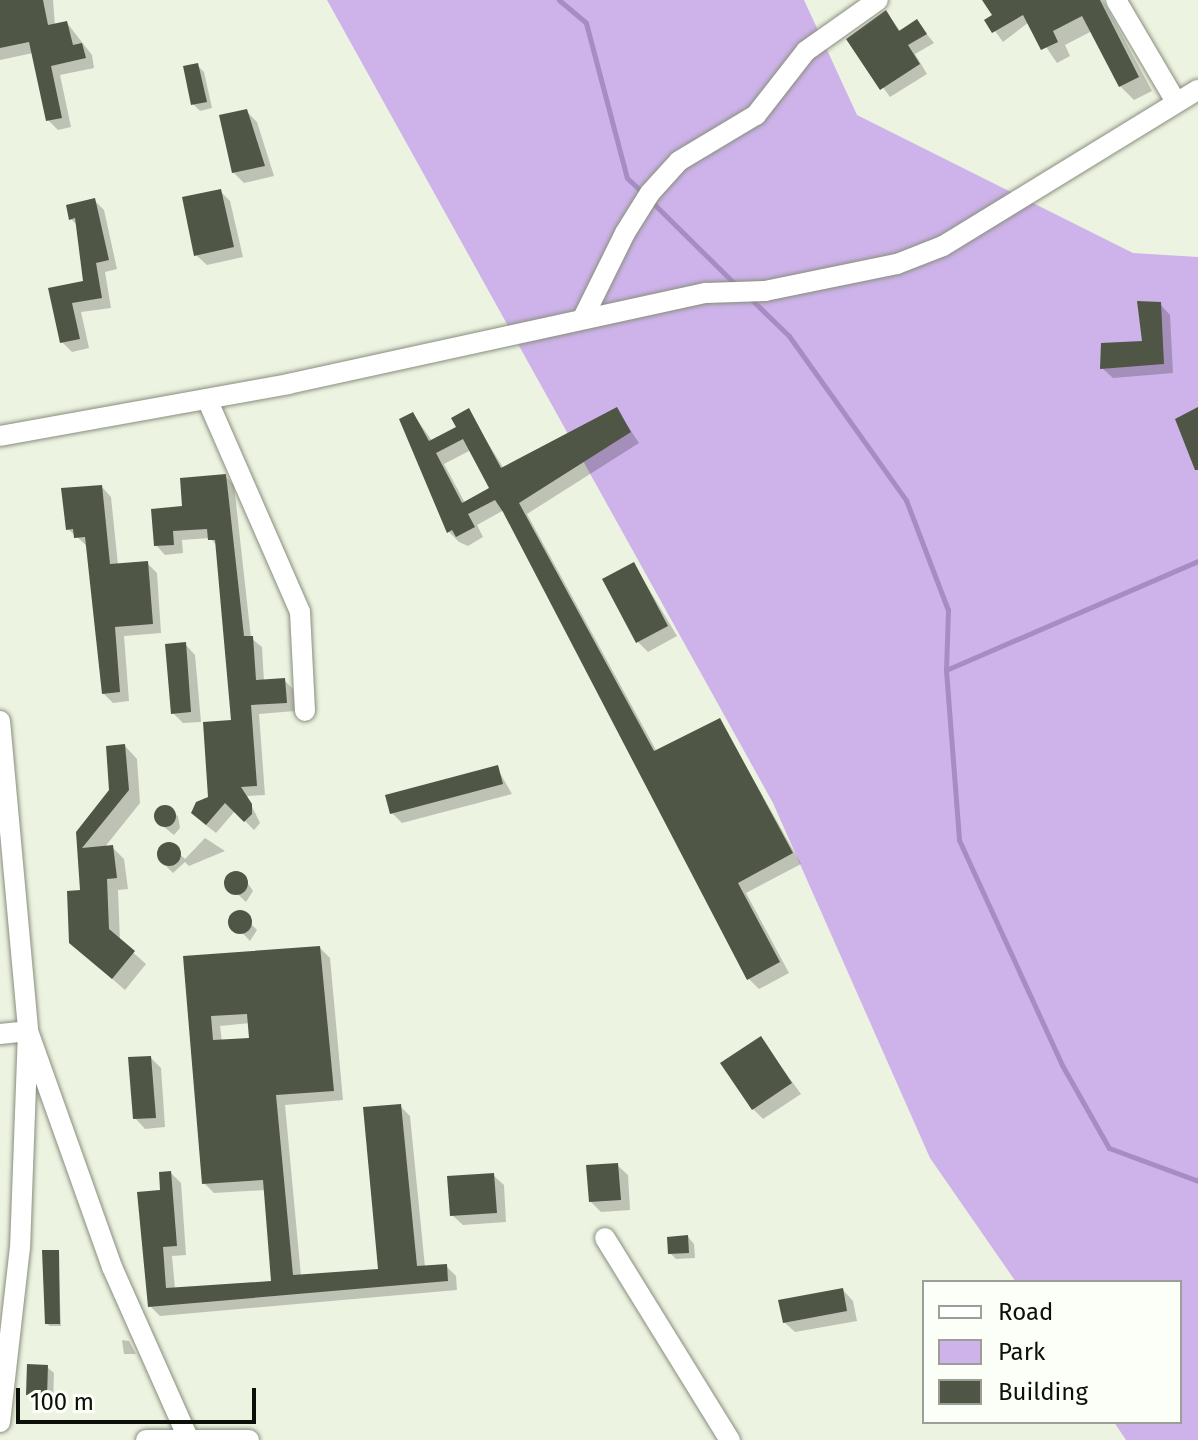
<!DOCTYPE html>
<style>
body{margin:0}
#map{position:relative;width:1198px;height:1440px;overflow:hidden;background:#edf3e1;font-family:"Fira Sans",sans-serif}
div>[style]{position:absolute}
.green>*{inset:0;background:#cdb3ea}
.shadow>*{inset:0;background:#0003}
.stream>*{height:5px;margin:-2.5px;padding:0 2.5px;transform-origin:2.5px;border-radius:2.5px;background:#a78cc4}
.building>*{inset:0;background:#505646}
.round{border-radius:50%}
.roads{filter:drop-shadow(0 0 2px #888e7d) drop-shadow(0 0 2px #888e7d)}
.minor>*{height:20px;margin:-10px;padding:0 10px;transform-origin:10px;border-radius:10px;background:#fff}
span{translate:-50% -50%;white-space:nowrap;text-align:center;line-height:1.15;-webkit-text-stroke:8px #fcfff7;paint-order:stroke}
.legend{position:absolute;left:922px;top:1280px;width:260px;height:144px;box-sizing:border-box;background:#fcfff7;border:2px solid #9c9f98;margin:0;padding:10px 14px;list-style:none;font-size:24px;color:#0d1009}
.legend li{display:flex;align-items:center;gap:16px;height:40px}
.legend b{width:40px;border:2px solid #9c9f98}
.scale{position:absolute;left:16px;top:1388px;width:240px;height:36px;box-sizing:border-box;border:4px solid #0d1009;border-top:0;padding-left:10px;font-size:24px;line-height:28px;white-space:nowrap;color:#0d1009;-webkit-text-stroke:6px #fcfff7;paint-order:stroke}
</style>
<div id="map">
<div class="green">
<div style="clip-path:polygon(327px 0,804px 0,857px 115px,1133px 253px,1198px 257px,1198px 1440px,1126px 1440px,1114px 1422px,1180px 1422px,1180px 1282px,1016px 1282px,930px 1158px,773px 803px)"></div>
</div>
<div class="shadow">
<div style="clip-path:polygon(0 0,53px 0,55px 26px,67px 23px,92px 55px,94px 68px,60px 75px,71px 127px,58px 130px,48px 120px,33px 53px,0 60px)"></div>
<div style="clip-path:polygon(985px 0,1103px 0,1152px 91px,1134px 100px,1120px 86px,1092px 31px,1065px 45px,1070px 56px,1057px 63px,1029px 22px,1003px 42px,987px 20px,994px 16px)"></div>
<div style="clip-path:polygon(886px 12px,901px 32px,917px 22px,934px 43px,915px 54px,927px 74px,890px 97px,849px 40px)"></div>
<div style="clip-path:polygon(197px 65px,204px 72px,212px 108px,200px 111px,193px 104px)"></div>
<div style="clip-path:polygon(247px 112px,257px 122px,274px 176px,244px 183px,233px 172px)"></div>
<div style="clip-path:polygon(220px 191px,230px 201px,243px 257px,207px 265px,196px 255px)"></div>
<div style="clip-path:polygon(94px 200px,104px 210px,117px 269px,105px 272px,111px 308px,81px 312px,89px 348px,72px 352px,62px 342px,50px 290px,85px 282px,78px 226px,71px 219px)"></div>
<div style="clip-path:polygon(1160px 304px,1170px 315px,1173px 373px,1113px 378px,1102px 368px,1144px 343px)"></div>
<div style="clip-path:polygon(evenodd,617px 410px,639px 443px,527px 514px,657px 752px,720px 720px,801px 864px,746px 893px,789px 973px,759px 989px,749px 979px,504px 510px,477px 525px,483px 537px,468px 546px,459px 542px,449px 532px,401px 420px,413px 414px,433px 442px,459px 428px,468px 411px,504px 469px,617px 410px,471px 450px,492px 489px,465px 503px,444px 464px,471px 450px)"></div>
<div style="clip-path:polygon(225px 476px,234px 485px,251px 638px,262px 647px,264px 682px,284px 680px,293px 689px,295px 711px,259px 714px,265px 795px,247px 796px,260px 823px,254px 830px,235px 811px,216px 833px,202px 822px,233px 722px,218px 547px,210px 538px,182px 540px,183px 553px,165px 555px,156px 545px,184px 508px)"></div>
<div style="clip-path:polygon(102px 487px,111px 497px,118px 565px,147px 563px,157px 573px,161px 633px,124px 636px,129px 701px,113px 703px,103px 693px,88px 547px,68px 529px)"></div>
<div style="clip-path:polygon(634px 564px,677px 636px,648px 652px,638px 642px)"></div>
<div style="clip-path:polygon(185px 644px,195px 655px,201px 722px,183px 723px,173px 713px)"></div>
<div style="clip-path:polygon(125px 746px,137px 759px,140px 803px,104px 848px,112px 847px,124px 859px,128px 889px,118px 890px,120px 941px,146px 964px,125px 990px,71px 943px,82px 892px,78px 833px,111px 790px)"></div>
<div style="clip-path:polygon(497px 768px,512px 794px,402px 823px,392px 813px)"></div>
<div style="clip-path:polygon(163px 807px,178px 816px,180px 828px,174px 835px,159px 823px,157px 811px)"></div>
<div style="clip-path:polygon(205px 838px,225px 851px,189px 866px,185px 862px,173px 873px,167px 867px,160px 854px,167px 843px,185px 859px)"></div>
<div style="clip-path:polygon(240px 872px,253px 891px,246px 902px,225px 882px)"></div>
<div style="clip-path:polygon(238px 911px,257px 930px,250px 941px,231px 921px)"></div>
<div style="clip-path:polygon(evenodd,320px 948px,330px 958px,343px 1100px,285px 1105px,301px 1276px,380px 1270px,400px 1106px,410px 1116px,425px 1267px,446px 1266px,456px 1276px,457px 1290px,160px 1316px,150px 1306px,162px 1192px,171px 1173px,181px 1183px,186px 1255px,172px 1256px,175px 1289px,273px 1283px,266px 1190px,214px 1193px,204px 1183px,185px 958px,320px 948px,250px 1023px,251px 1040px,222px 1042px,220px 1026px,250px 1023px)"></div>
<div style="clip-path:polygon(761px 1039px,801px 1094px,763px 1119px,753px 1109px)"></div>
<div style="clip-path:polygon(151px 1058px,161px 1068px,165px 1127px,145px 1129px,135px 1118px)"></div>
<div style="clip-path:polygon(617px 1165px,628px 1175px,630px 1210px,601px 1212px,591px 1202px)"></div>
<div style="clip-path:polygon(493px 1175px,504px 1185px,506px 1222px,463px 1225px,452px 1215px)"></div>
<div style="clip-path:polygon(688px 1237px,694px 1244px,695px 1258px,676px 1259px,670px 1253px)"></div>
<div style="clip-path:polygon(58px 1252px,61px 1326px,50px 1326px,47px 1324px)"></div>
<div style="clip-path:polygon(843px 1290px,853px 1301px,857px 1321px,795px 1332px,784px 1322px)"></div>
<div style="clip-path:polygon(122px 1340px,129px 1341px,136px 1354px,124px 1354px)"></div>
<div style="clip-path:polygon(47px 1367px,54px 1373px,53px 1402px,35px 1401px,28px 1395px)"></div>
</div>
<div class="stream">
<div style="left:559px;top:0;width:35px;rotate:40deg"></div>
<div style="left:586px;top:23px;width:160px;rotate:75.2deg"></div>
<div style="left:627px;top:178px;width:23px;rotate:43deg"></div>
<div style="left:651px;top:201px;width:122px;rotate:44.7deg"></div>
<div style="left:751px;top:299px;width:53px;rotate:44.2deg"></div>
<div style="left:789px;top:336px;width:201px;rotate:54.5deg"></div>
<div style="left:906px;top:500px;width:118px;rotate:69.1deg"></div>
<div style="left:948px;top:610px;width:60px;rotate:91.9deg"></div>
<div style="left:946px;top:670px;width:170px;rotate:85.6deg"></div>
<div style="left:959px;top:840px;width:247px;rotate:65.4deg"></div>
<div style="left:1062px;top:1065px;width:95px;rotate:60.5deg"></div>
<div style="left:1109px;top:1148px;width:95px;rotate:20.3deg"></div>
<div style="left:946px;top:670px;width:275px;rotate:-23.4deg"></div>
</div>
<div class="building">
<div style="clip-path:polygon(0 0,43px 0,48px 25px,67px 21px,73px 45px,82px 43px,86px 58px,51px 66px,62px 118px,46px 121px,29px 42px,0 48px)"></div>
<div style="clip-path:polygon(982px 0,1100px 0,1139px 77px,1119px 87px,1082px 16px,1053px 31px,1058px 42px,1041px 50px,1023px 15px,992px 33px,984px 20px,992px 15px)"></div>
<div style="clip-path:polygon(886px 10px,899px 31px,917px 19px,927px 34px,908px 45px,920px 64px,880px 90px,846px 39px)"></div>
<div style="clip-path:polygon(198px 63px,207px 102px,191px 105px,183px 66px)"></div>
<div style="clip-path:polygon(247px 109px,265px 166px,232px 173px,219px 115px)"></div>
<div style="clip-path:polygon(221px 189px,234px 247px,194px 256px,182px 197px)"></div>
<div style="clip-path:polygon(95px 198px,109px 260px,96px 263px,102px 298px,72px 303px,80px 339px,60px 343px,48px 288px,83px 281px,75px 218px,69px 220px,66px 205px)"></div>
<div style="clip-path:polygon(1137px 301px,1161px 302px,1164px 364px,1100px 369px,1101px 343px,1142px 341px)"></div>
<div style="clip-path:polygon(evenodd,617px 407px,631px 432px,519px 503px,654px 751px,720px 718px,793px 853px,738px 883px,780px 962px,747px 980px,503px 512px,495px 500px,468px 514px,475px 527px,456px 537px,452px 530px,447px 533px,399px 419px,413px 412px,429px 441px,456px 427px,451px 418px,469px 408px,501px 468px,617px 407px,463px 439px,489px 488px,462px 503px,436px 453px,463px 439px)"></div>
<div style="clip-path:polygon(1198px 407px,1198px 470px,1195px 470px,1175px 419px)"></div>
<div style="clip-path:polygon(226px 474px,244px 636px,253px 636px,256px 680px,285px 678px,287px 703px,251px 705px,257px 786px,241px 787px,252px 804px,252px 814px,244px 822px,225px 803px,206px 825px,191px 813px,196px 802px,208px 797px,203px 722px,231px 720px,215px 540px,208px 540px,207px 529px,173px 531px,174px 545px,154px 546px,151px 509px,182px 506px,180px 478px)"></div>
<div style="clip-path:polygon(102px 485px,110px 564px,148px 561px,153px 624px,115px 627px,120px 692px,102px 694px,85px 537px,74px 538px,73px 529px,66px 530px,61px 488px)"></div>
<div style="clip-path:polygon(634px 562px,668px 626px,636px 643px,602px 579px)"></div>
<div style="clip-path:polygon(186px 642px,191px 712px,171px 714px,165px 644px)"></div>
<div style="clip-path:polygon(125px 744px,129px 790px,82px 848px,113px 845px,117px 878px,107px 879px,109px 929px,135px 951px,112px 979px,69px 943px,67px 891px,80px 890px,76px 832px,109px 790px,106px 746px)"></div>
<div style="clip-path:polygon(498px 765px,503px 784px,390px 814px,385px 795px)"></div>
<div class="round" style="left:154px;top:805px;width:22px;height:22px"></div>
<div class="round" style="left:157px;top:842px;width:24px;height:24px"></div>
<div class="round" style="left:224px;top:871px;width:24px;height:24px"></div>
<div class="round" style="left:228px;top:910px;width:24px;height:24px"></div>
<div style="clip-path:polygon(evenodd,320px 946px,334px 1091px,276px 1095px,293px 1275px,378px 1269px,363px 1107px,401px 1104px,417px 1266px,447px 1264px,448px 1281px,148px 1307px,137px 1192px,160px 1190px,159px 1172px,171px 1171px,177px 1246px,163px 1247px,166px 1288px,271px 1281px,263px 1180px,202px 1184px,183px 956px,320px 946px,247px 1014px,249px 1038px,213px 1040px,211px 1016px,247px 1014px)"></div>
<div style="clip-path:polygon(761px 1036px,792px 1083px,752px 1110px,720px 1063px)"></div>
<div style="clip-path:polygon(151px 1056px,156px 1118px,133px 1119px,128px 1057px)"></div>
<div style="clip-path:polygon(618px 1163px,621px 1200px,589px 1202px,586px 1165px)"></div>
<div style="clip-path:polygon(494px 1173px,497px 1213px,450px 1216px,447px 1176px)"></div>
<div style="clip-path:polygon(688px 1235px,689px 1253px,668px 1254px,667px 1237px)"></div>
<div style="clip-path:polygon(42px 1250px,59px 1250px,60px 1324px,45px 1324px)"></div>
<div style="clip-path:polygon(843px 1288px,847px 1311px,783px 1323px,778px 1300px)"></div>
<div style="clip-path:polygon(27px 1364px,48px 1365px,47px 1396px,26px 1395px)"></div>
</div>
<div class="roads">
<div class="minor">
<div style="left:1116px;top:0;width:118px;rotate:59.5deg"></div>
<div style="left:583px;top:318px;width:95px;rotate:-63.7deg"></div>
<div style="left:625px;top:233px;width:47px;rotate:-58deg"></div>
<div style="left:650px;top:193px;width:43px;rotate:-47.8deg"></div>
<div style="left:679px;top:161px;width:90px;rotate:-30.9deg"></div>
<div style="left:756px;top:115px;width:81px;rotate:-52deg"></div>
<div style="left:806px;top:51px;width:88px;rotate:-35.3deg"></div>
<div style="left:207px;top:399px;width:232px;rotate:66.4deg"></div>
<div style="left:300px;top:612px;width:99px;rotate:87.1deg"></div>
<div style="left:0;top:436px;width:293px;rotate:-10.2deg"></div>
<div style="left:288px;top:384px;width:428px;rotate:-12.3deg"></div>
<div style="left:706px;top:293px;width:59px;rotate:-1.9deg"></div>
<div style="left:765px;top:291px;width:135px;rotate:-11.6deg"></div>
<div style="left:897px;top:264px;width:49px;rotate:-21.4deg"></div>
<div style="left:943px;top:246px;width:299px;rotate:-31.5deg"></div>
<div style="left:0;top:721px;width:311px;rotate:84.8deg"></div>
<div style="left:28px;top:1031px;width:216px;rotate:92.1deg"></div>
<div style="left:20px;top:1247px;width:176px;rotate:96.5deg"></div>
<div style="left:0;top:1034px;width:28px;rotate:-6deg"></div>
<div style="left:28px;top:1031px;width:251px;rotate:70.4deg"></div>
<div style="left:112px;top:1267px;width:187px;rotate:66deg"></div>
<div style="left:605px;top:1238px;width:238px;rotate:58.3deg"></div>
<div style="left:146px;top:1440px;width:103px"></div>
</div>
</div>
<ul class="legend">
<li><b style="height:10px;background:#fff"></b>Road</li>
<li><b style="height:22px;background:#cdb3ea"></b>Park</li>
<li><b style="height:22px;background:#505646"></b>Building</li>
</ul>
<div class="scale">100 m</div>
</div>
